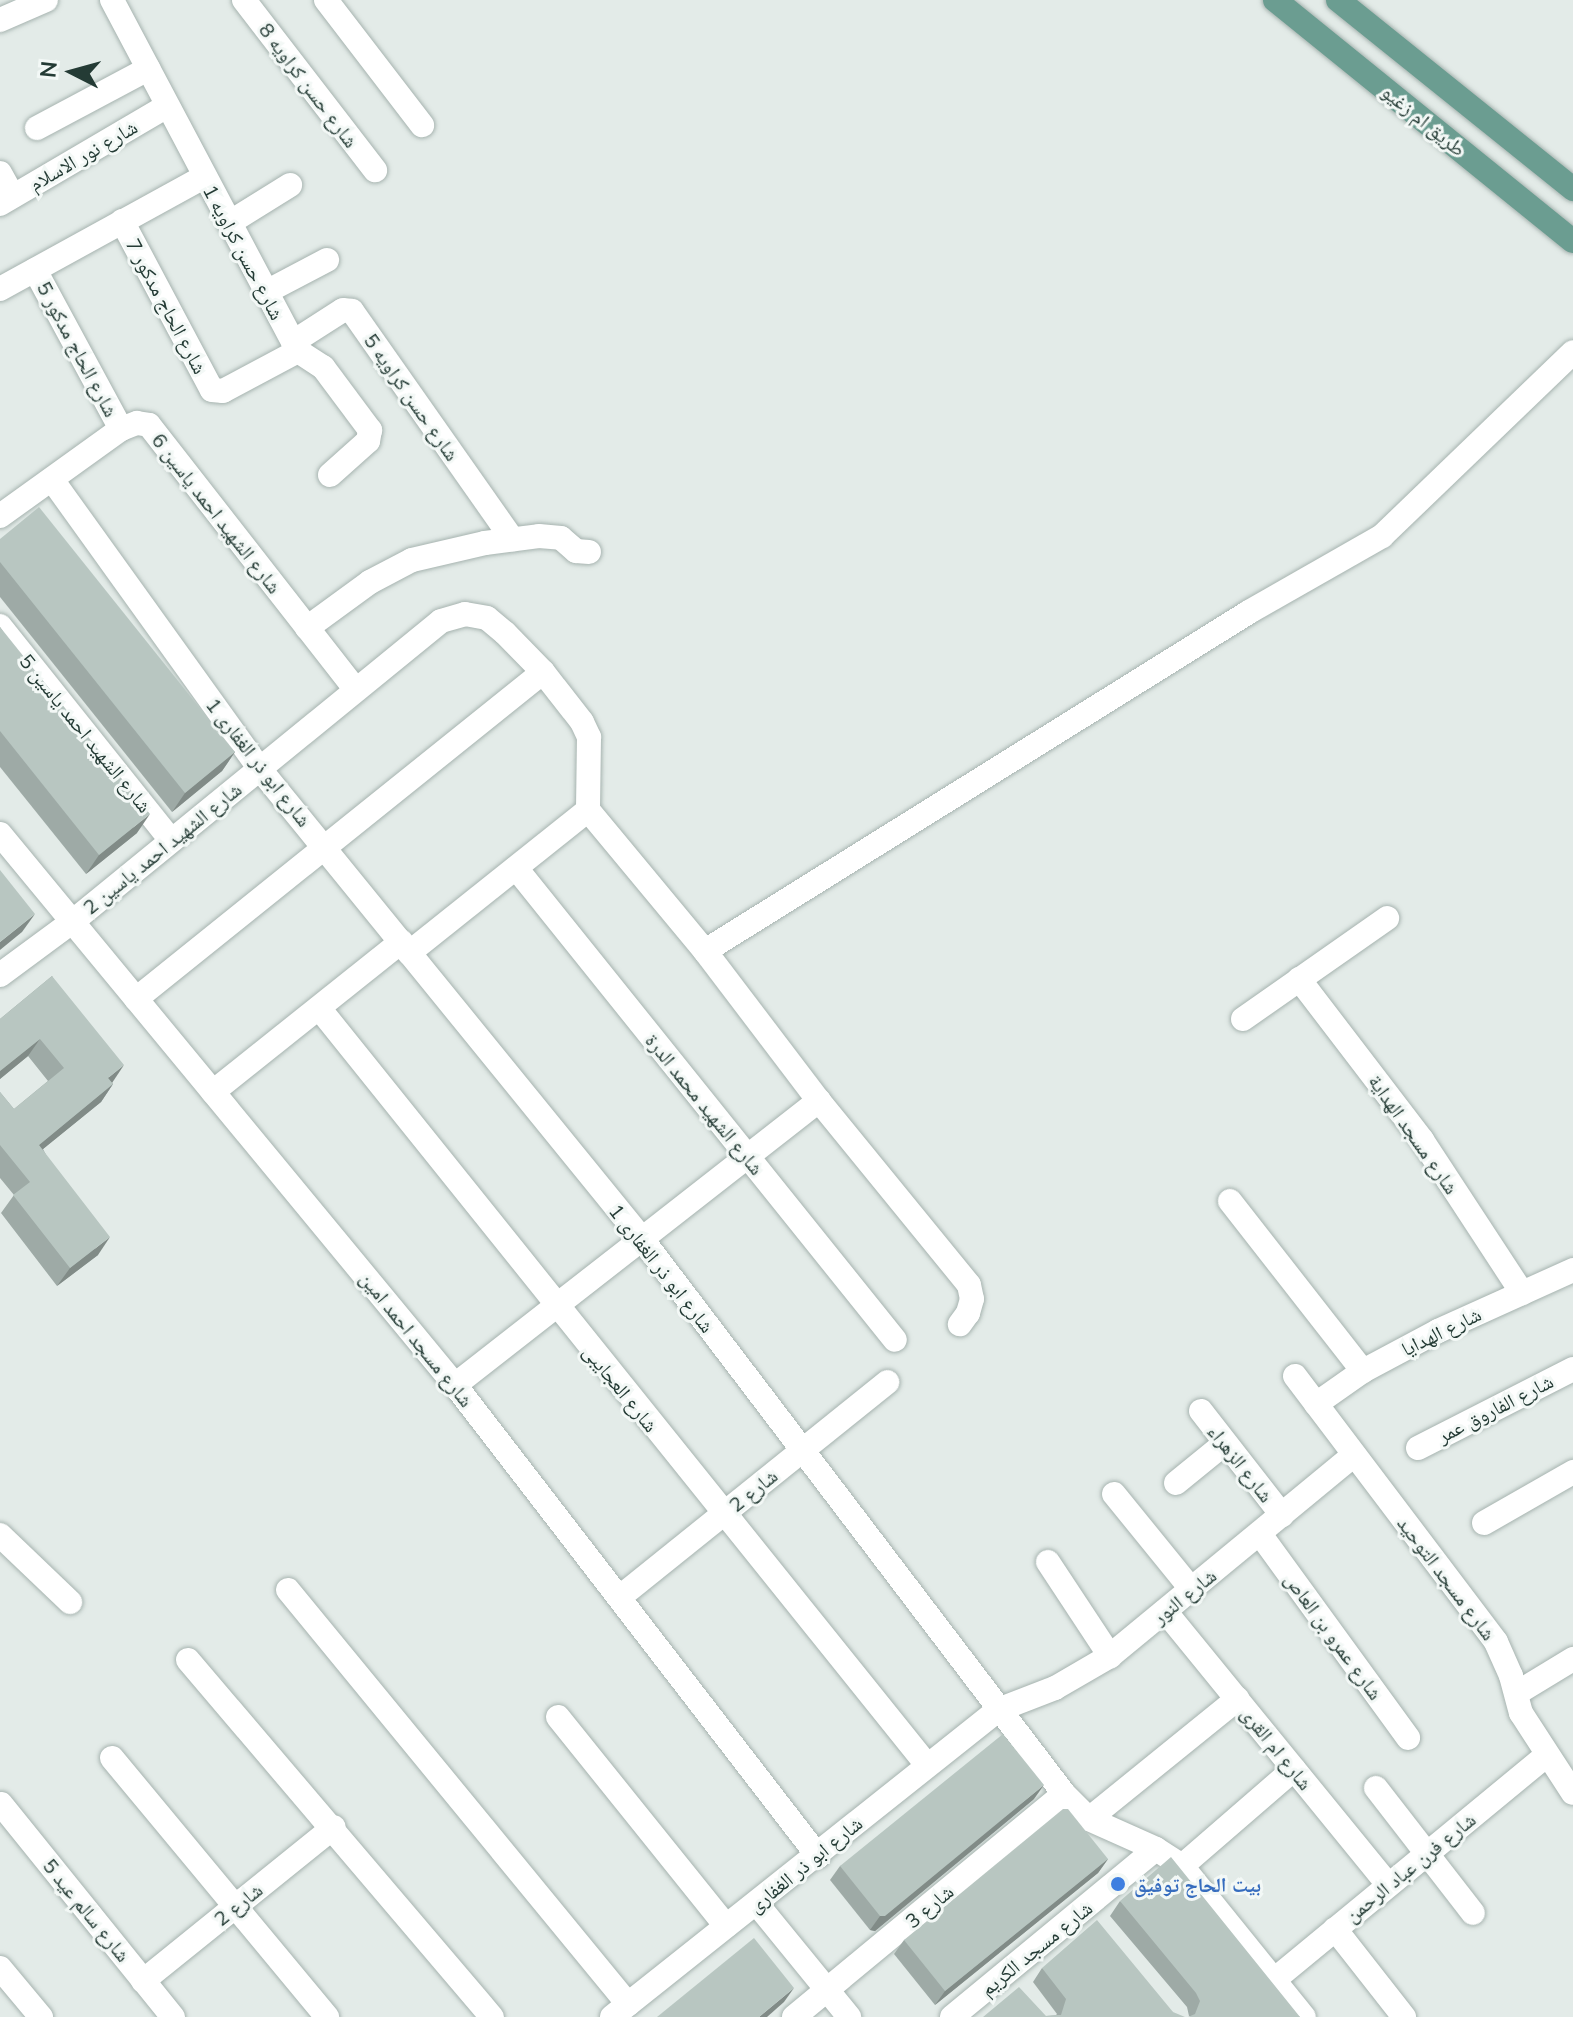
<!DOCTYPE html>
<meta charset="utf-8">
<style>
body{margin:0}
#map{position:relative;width:1573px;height:2017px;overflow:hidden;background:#e3ebe8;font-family:Mulish,"Noto Naskh Arabic",sans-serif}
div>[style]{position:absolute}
.roads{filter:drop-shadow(0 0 2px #a6b3af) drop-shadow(0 0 2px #a6b3af)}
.minor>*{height:24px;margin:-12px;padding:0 12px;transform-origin:12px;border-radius:12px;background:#fff}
.major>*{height:24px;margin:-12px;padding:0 12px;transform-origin:12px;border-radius:12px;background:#6b9d91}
.wall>*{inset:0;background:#9eaaa6}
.shaded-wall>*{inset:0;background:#818b87}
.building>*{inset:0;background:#b8c6c1}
.dots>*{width:22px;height:22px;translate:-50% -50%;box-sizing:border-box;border:4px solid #f3f8f6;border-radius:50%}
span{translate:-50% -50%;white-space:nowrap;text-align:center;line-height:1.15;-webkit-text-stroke:6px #f3f8f6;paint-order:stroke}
.street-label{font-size:20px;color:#243b35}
.shop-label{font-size:20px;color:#366cbe;font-weight:700}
.left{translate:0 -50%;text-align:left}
.north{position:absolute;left:32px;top:32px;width:80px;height:80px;-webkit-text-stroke:6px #f3f8f6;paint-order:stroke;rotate:276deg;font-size:22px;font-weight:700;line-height:32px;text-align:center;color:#243b35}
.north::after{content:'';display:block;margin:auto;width:28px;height:36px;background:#243b35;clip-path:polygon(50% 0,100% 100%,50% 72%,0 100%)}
</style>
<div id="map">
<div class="roads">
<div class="minor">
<div style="left:112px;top:0;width:397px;rotate:62.1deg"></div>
<div style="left:298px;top:351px;width:30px;rotate:33deg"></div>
<div style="left:323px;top:367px;width:79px;rotate:53.3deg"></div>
<div style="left:370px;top:430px;width:11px;rotate:100deg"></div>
<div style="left:368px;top:441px;width:51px;rotate:138.2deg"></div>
<div style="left:244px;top:0;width:215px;rotate:52.4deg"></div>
<div style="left:326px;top:0;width:158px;rotate:52.5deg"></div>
<div style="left:0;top:20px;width:50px;rotate:-23.5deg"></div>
<div style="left:37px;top:128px;width:126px;rotate:-28deg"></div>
<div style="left:0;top:173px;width:26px;rotate:61deg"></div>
<div style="left:0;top:204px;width:194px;rotate:-30.4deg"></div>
<div style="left:122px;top:221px;width:191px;rotate:62deg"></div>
<div style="left:212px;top:390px;width:11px;rotate:5deg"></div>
<div style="left:223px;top:391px;width:85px;rotate:-28.1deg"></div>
<div style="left:229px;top:223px;width:72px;rotate:-31.9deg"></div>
<div style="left:35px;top:270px;width:181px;rotate:61.6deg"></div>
<div style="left:0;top:289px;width:233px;rotate:-28.8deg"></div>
<div style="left:266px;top:292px;width:69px;rotate:-27.7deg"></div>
<div style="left:293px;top:342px;width:59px;rotate:-32.6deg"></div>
<div style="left:343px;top:310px;width:9px;rotate:6deg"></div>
<div style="left:352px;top:311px;width:279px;rotate:54.9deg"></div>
<div style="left:53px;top:481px;width:353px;rotate:54.3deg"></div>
<div style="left:259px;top:768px;width:607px;rotate:50.88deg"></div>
<div style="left:642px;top:1239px;width:697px;rotate:52.75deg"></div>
<div style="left:1064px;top:1794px;width:35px;rotate:45deg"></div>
<div style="left:1089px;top:1819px;width:73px;rotate:24.1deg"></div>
<div style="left:1156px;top:1849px;width:31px;rotate:33deg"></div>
<div style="left:1182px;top:1866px;width:194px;rotate:51.1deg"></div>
<div style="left:0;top:516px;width:149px;rotate:-35.7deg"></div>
<div style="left:121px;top:429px;width:17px;rotate:-21deg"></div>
<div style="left:137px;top:423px;width:12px;rotate:9deg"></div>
<div style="left:149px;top:425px;width:336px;rotate:52deg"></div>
<div style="left:0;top:626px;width:274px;rotate:51.4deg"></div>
<div style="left:307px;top:628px;width:78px;rotate:-36.1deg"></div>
<div style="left:370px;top:582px;width:47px;rotate:-27.6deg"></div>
<div style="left:412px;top:560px;width:75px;rotate:-13.1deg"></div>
<div style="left:485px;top:543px;width:54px;rotate:-7.4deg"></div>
<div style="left:539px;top:536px;width:22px;rotate:5deg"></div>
<div style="left:561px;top:538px;width:20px;rotate:41deg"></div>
<div style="left:576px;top:551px;width:13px;rotate:4deg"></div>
<div style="left:588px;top:810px;width:183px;rotate:50.3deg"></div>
<div style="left:705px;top:951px;width:188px;rotate:52.8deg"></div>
<div style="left:819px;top:1101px;width:237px;rotate:50.8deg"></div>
<div style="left:969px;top:1285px;width:14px;rotate:78deg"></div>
<div style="left:972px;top:1299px;width:15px;rotate:106deg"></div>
<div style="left:968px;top:1313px;width:14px;rotate:126deg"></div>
<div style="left:0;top:834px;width:715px;rotate:50.45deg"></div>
<div style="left:455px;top:1385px;width:595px;rotate:52.38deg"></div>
<div style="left:516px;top:868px;width:605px;rotate:51.24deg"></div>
<div style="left:705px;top:951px;width:641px;rotate:-31.93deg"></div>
<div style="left:1249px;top:612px;width:153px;rotate:-29.7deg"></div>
<div style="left:1382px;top:536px;width:265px;rotate:-43.9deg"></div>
<div style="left:409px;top:953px;width:229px;rotate:-38.6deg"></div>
<div style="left:0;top:975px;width:89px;rotate:-36.4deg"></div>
<div style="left:72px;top:922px;width:476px;rotate:-39.2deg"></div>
<div style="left:441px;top:621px;width:25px;rotate:-16deg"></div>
<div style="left:465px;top:614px;width:22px;rotate:10deg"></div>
<div style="left:487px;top:618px;width:23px;rotate:40deg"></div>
<div style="left:505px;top:633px;width:54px;rotate:45.7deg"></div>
<div style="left:543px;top:672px;width:63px;rotate:52deg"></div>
<div style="left:582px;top:722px;width:17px;rotate:65deg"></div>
<div style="left:589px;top:737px;width:73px;rotate:90.8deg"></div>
<div style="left:1299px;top:979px;width:203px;rotate:52.6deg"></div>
<div style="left:1422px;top:1140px;width:183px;rotate:56.8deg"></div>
<div style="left:136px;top:999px;width:522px;rotate:-38.78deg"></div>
<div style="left:319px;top:1008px;width:971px;rotate:51.23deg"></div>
<div style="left:1243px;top:1019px;width:176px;rotate:-35deg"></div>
<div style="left:213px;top:1092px;width:241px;rotate:-38.6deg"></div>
<div style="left:1230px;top:1201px;width:216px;rotate:52deg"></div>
<div style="left:1295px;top:1376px;width:333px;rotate:52.9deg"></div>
<div style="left:1496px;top:1642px;width:37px;rotate:66deg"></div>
<div style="left:1511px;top:1676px;width:38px;rotate:75deg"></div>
<div style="left:1521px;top:1713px;width:95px;rotate:57deg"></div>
<div style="left:455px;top:1385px;width:462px;rotate:-38deg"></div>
<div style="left:1316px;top:1404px;width:57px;rotate:-35.1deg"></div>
<div style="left:1363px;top:1371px;width:85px;rotate:-28.1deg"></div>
<div style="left:1438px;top:1331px;width:148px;rotate:-24.3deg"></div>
<div style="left:1201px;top:1411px;width:132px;rotate:52.1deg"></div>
<div style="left:1418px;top:1448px;width:174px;rotate:-27deg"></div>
<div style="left:1176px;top:1483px;width:63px;rotate:-39.2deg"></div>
<div style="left:1114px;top:1494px;width:124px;rotate:50.9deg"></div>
<div style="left:1484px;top:1523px;width:103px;rotate:-29.8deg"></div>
<div style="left:1260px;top:1534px;width:252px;rotate:54deg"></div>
<div style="left:0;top:1535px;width:97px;rotate:43.7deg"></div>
<div style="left:1048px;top:1562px;width:113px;rotate:56.6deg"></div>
<div style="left:288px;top:1590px;width:536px;rotate:50.61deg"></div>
<div style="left:620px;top:1597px;width:343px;rotate:-38.8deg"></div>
<div style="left:1165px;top:1611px;width:353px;rotate:50.8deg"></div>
<div style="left:188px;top:1660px;width:469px;rotate:49.6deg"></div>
<div style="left:1517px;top:1693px;width:66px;rotate:-31.3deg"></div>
<div style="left:558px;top:1717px;width:268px;rotate:51.2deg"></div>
<div style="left:112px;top:1758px;width:337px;rotate:50.3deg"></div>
<div style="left:1376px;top:1788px;width:158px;rotate:52.2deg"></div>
<div style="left:1px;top:1804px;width:274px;rotate:51.1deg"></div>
<div style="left:1089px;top:1819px;width:191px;rotate:-39deg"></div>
<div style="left:1182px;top:1866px;width:148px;rotate:-40.9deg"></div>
<div style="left:757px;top:1904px;width:146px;rotate:50.8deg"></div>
<div style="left:1335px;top:1929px;width:112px;rotate:51.9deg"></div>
<div style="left:0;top:1968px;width:64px;rotate:50.1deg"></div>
<div style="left:1274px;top:1980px;width:352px;rotate:-39.5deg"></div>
<div style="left:143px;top:1981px;width:245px;rotate:-38.9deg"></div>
<div style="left:612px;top:2017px;width:493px;rotate:-38.5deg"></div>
<div style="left:998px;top:1710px;width:61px;rotate:-21.1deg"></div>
<div style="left:1055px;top:1688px;width:64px;rotate:-30.2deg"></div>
<div style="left:1110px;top:1656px;width:316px;rotate:-39.5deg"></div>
<div style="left:794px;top:2017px;width:350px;rotate:-39.6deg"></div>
<div style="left:952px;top:2017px;width:264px;rotate:-39.5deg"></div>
</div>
<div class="major">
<div style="left:1275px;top:0;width:383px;rotate:39deg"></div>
<div style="left:1338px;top:0;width:302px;rotate:38.8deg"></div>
</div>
</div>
<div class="wall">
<div style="clip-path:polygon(0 539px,235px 752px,222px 771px,172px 812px,0 597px)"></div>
<div style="clip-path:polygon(0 627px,137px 833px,86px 874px,0 767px)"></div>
<div style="clip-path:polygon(52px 976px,113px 1084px,101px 1102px,43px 1149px,98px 1255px,57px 1286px,1px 1213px,14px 1195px,0 1178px,0 1092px,14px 1109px,48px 1081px,28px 1056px,0 1079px,0 1019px)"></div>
<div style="clip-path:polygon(1034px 1799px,875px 1931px,870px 1930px,830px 1880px,840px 1866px)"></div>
<div style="clip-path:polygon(1108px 1859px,1098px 1873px,935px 2005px,894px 1954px,904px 1940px)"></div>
<div style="clip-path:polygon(1120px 1901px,1300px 2017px,1189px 2016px,1187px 2007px,1110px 1916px)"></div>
<div style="clip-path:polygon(1042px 1968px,1173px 2012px,1046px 2016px,1056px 2015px,1057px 2014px,1033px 1982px)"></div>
</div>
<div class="shaded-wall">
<div style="clip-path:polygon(235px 752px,222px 771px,172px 812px,185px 793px)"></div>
<div style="clip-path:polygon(150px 814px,137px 833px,86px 874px,99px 855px)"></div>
<div style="clip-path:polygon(35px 914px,22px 932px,0 950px,0 942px)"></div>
<div style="clip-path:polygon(40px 1039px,28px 1056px,0 1079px,0 1071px)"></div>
<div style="clip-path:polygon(124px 1065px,112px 1083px,108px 1078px)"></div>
<div style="clip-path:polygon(113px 1084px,101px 1102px,27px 1162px,39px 1145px)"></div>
<div style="clip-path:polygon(110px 1237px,98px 1255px,57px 1286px,70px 1268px)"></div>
<div style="clip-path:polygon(1044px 1785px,1034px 1799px,875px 1931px,870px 1930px,880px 1916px)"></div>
<div style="clip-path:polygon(1108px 1859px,1098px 1873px,935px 2005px,945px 1991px)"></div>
<div style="clip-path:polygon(794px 1988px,784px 2002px,767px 2017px,759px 2017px)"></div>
</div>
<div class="building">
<div style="clip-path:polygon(39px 507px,235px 752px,185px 793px,0 562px,0 539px)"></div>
<div style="clip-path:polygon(0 627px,150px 814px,99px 855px,0 731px)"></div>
<div style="clip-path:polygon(0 870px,35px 914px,0 942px)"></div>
<div style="clip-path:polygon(52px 976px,124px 1065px,108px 1078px,113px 1084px,39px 1145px,110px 1237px,70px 1268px,13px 1195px,30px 1182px,0 1145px,0 1092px,14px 1109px,64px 1068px,40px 1039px,0 1071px,0 1019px)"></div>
<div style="clip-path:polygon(1003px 1734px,1044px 1785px,885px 1916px,880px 1916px,840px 1866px)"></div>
<div style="clip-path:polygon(1063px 1809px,1068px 1809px,1108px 1859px,945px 1991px,904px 1940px)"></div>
<div style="clip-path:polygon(1171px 1857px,1300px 2017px,1188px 2017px,1195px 2014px,1200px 2001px,1196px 1993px,1120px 1901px)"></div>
<div style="clip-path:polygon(1097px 1920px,1173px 2012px,1185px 2017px,983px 2017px,1019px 1987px,1046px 2016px,1061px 2015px,1066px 1999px,1042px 1968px)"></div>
<div style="clip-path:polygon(754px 1938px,794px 1988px,759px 2017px,657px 2017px)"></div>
</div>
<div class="dots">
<div style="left:1118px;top:1884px;background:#3f7fe0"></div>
</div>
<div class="street-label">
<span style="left:309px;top:85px;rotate:53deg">شارع حسن كراويه 8</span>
<span style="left:1424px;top:120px;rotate:39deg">طريق ام زغيو</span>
<span style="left:83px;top:155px;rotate:-30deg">شارع نور الاسلام</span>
<span style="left:244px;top:252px;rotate:62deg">شارع حسن كراويه 1</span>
<span style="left:167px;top:306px;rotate:62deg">شارع الحاج مدكور 7</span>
<span style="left:78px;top:349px;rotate:62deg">شارع الحاج مدكور 5</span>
<span style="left:412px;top:397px;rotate:55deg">شارع حسن كراويه 5</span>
<span style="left:217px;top:513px;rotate:52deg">شارع الشهيد احمد ياسين 6</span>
<span style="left:86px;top:733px;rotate:51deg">شارع الشهيد احمد ياسين 5</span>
<span style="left:259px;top:762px;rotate:52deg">شارع ابو ذر الغفارى 1</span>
<span style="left:162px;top:848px;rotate:-39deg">شارع الشهيد احمد ياسين 2</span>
<span style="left:705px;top:1104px;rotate:51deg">شارع الشهيد محمد الدرة</span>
<span style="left:1414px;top:1134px;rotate:55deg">شارع مسجد الهداية</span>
<span style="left:662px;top:1268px;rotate:52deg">شارع ابو ذر الغفارى 1</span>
<span style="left:1441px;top:1331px;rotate:-26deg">شارع الهدايا</span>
<span style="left:417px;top:1339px;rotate:51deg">شارع مسجد احمد امين</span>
<span style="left:621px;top:1388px;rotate:51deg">شارع العجايبى</span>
<span style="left:1495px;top:1408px;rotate:-27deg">شارع الفاروق عمر</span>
<span style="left:1241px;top:1463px;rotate:52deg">شارع الزهراء</span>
<span style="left:753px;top:1490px;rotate:-39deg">شارع 2</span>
<span style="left:1447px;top:1578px;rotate:53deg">شارع مسجد التوحيد</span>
<span style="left:1184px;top:1596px;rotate:-39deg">شارع النور</span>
<span style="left:1334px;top:1636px;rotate:54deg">شارع عمرو بن العاص</span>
<span style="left:1277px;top:1748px;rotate:51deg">شارع ام القرى</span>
<span style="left:805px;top:1864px;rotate:-39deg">شارع ابو ذر الغفارى</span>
<span style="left:1410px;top:1867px;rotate:-39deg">شارع فرن عباد الرحمن</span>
<span style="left:238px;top:1904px;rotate:-39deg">شارع 2</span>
<span style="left:929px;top:1906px;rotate:-40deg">شارع 3</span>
<span style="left:87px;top:1910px;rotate:51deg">شارع سالم عيد 5</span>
<span style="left:1036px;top:1948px;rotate:-39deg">شارع مسجد الكريم</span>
</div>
<div class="shop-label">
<span class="left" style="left:1134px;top:1884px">بيت الحاج توفيق</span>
</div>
<div class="north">N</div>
</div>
